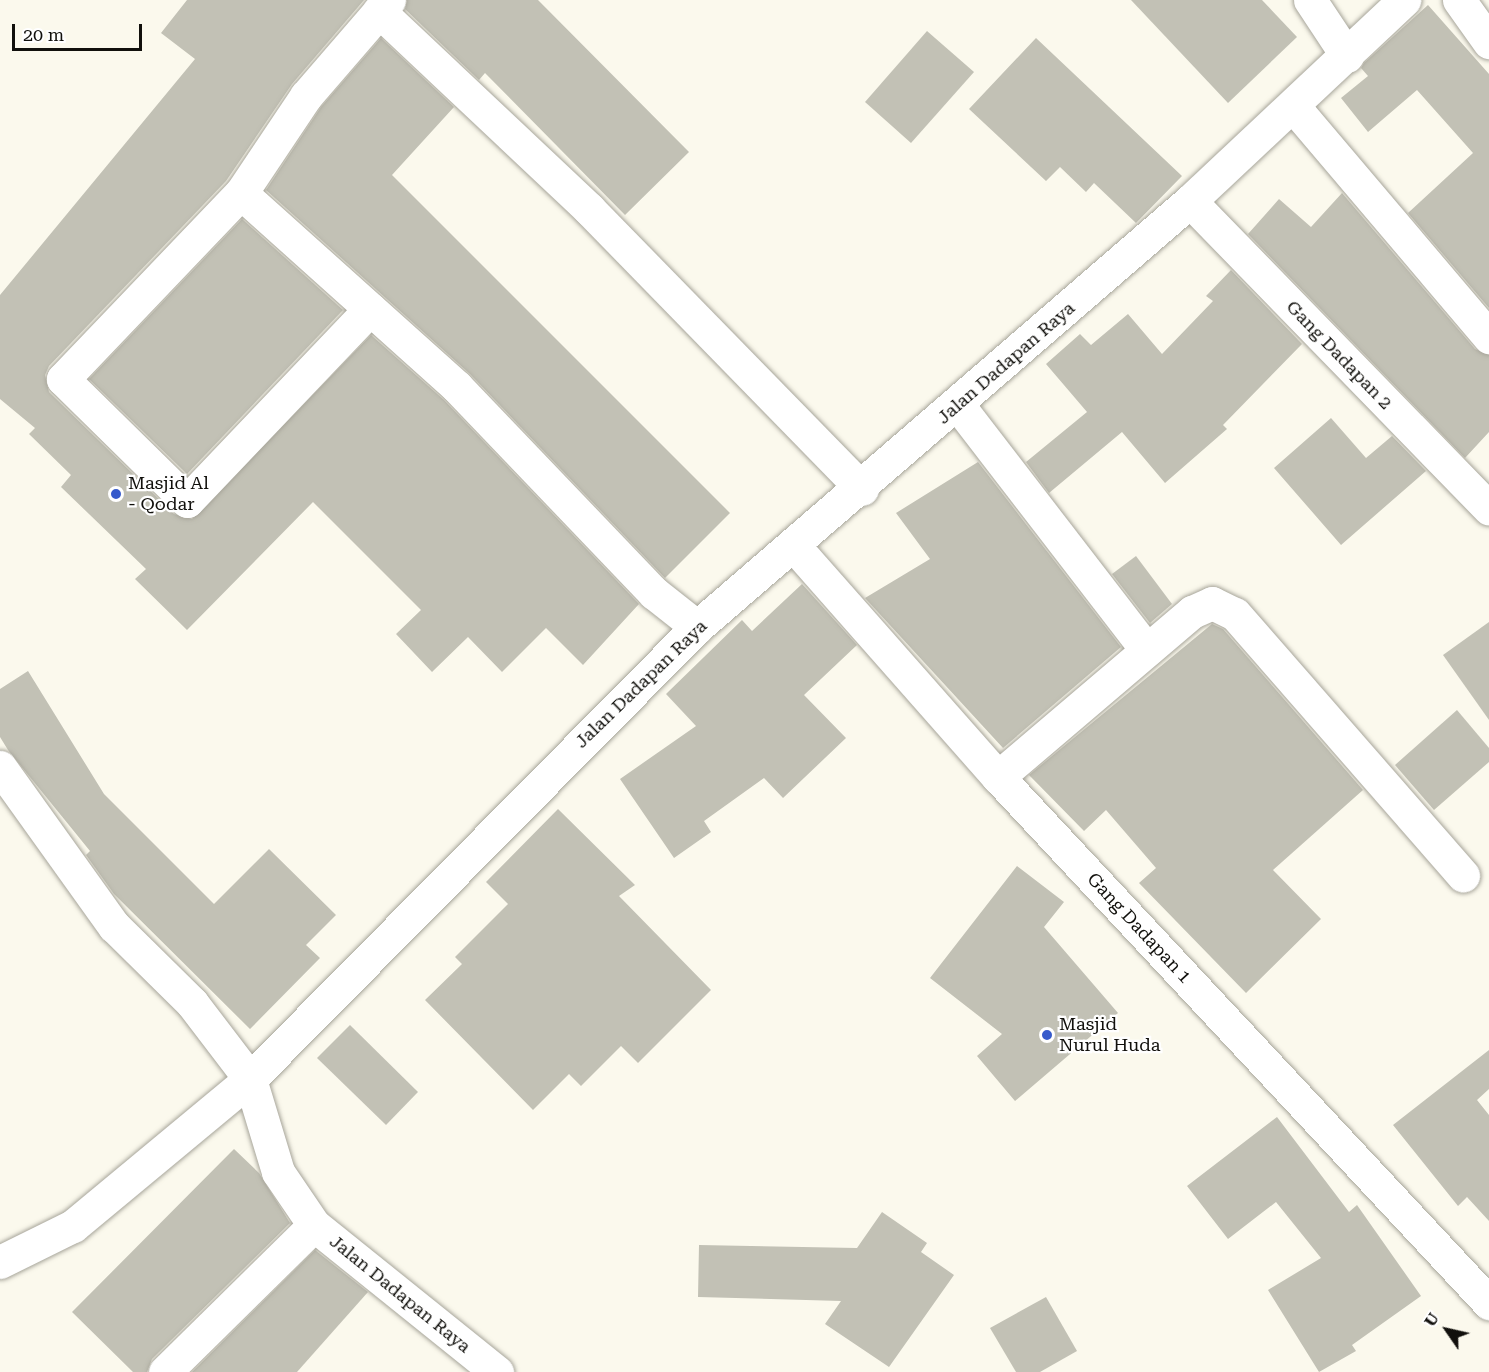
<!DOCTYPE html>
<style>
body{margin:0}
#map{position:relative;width:1489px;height:1372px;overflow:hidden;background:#fbf9ed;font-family:"Roboto Serif",serif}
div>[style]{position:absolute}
.building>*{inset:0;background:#c2c1b5}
.roads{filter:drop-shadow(0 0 2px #a7a59a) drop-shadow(0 0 2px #a7a59a)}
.street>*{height:33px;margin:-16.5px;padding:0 16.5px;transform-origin:16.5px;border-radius:16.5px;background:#fff}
.dots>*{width:16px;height:16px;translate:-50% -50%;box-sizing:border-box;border:3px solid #fff;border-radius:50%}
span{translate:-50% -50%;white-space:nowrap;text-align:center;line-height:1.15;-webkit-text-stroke:4.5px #fff;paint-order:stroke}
.street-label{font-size:18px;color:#11100c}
.poi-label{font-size:18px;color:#11100c}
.left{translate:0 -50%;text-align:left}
.north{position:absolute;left:1417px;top:1300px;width:60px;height:60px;-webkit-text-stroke:4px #fff;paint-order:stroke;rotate:304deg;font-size:16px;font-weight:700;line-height:24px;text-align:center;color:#11100c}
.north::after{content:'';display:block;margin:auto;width:21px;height:27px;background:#11100c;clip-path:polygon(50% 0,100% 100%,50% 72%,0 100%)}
.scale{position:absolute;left:12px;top:24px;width:130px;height:27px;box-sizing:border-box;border:3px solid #11100c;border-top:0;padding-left:8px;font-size:18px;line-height:21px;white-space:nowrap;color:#11100c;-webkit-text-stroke:4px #fff;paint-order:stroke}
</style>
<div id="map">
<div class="building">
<div style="clip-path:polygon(187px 0,364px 0,292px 84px,226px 181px,49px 366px,45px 375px,49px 392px,174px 514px,192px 519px,371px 335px,444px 400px,639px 604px,583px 665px,546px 628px,502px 672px,468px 637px,432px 672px,396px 634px,421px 610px,313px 502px,187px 630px,135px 579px,146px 569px,61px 487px,71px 475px,29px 434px,35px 428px,0 399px,0 295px,195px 59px,161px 33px)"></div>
<div style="clip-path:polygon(407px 0,538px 0,689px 152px,625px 215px,485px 73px,479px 80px,405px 9px)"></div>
<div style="clip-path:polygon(1131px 0,1262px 0,1297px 37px,1228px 103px)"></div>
<div style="clip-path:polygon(1428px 5px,1489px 74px,1489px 308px,1408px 213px,1473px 153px,1417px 90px,1368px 132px,1341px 98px,1368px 76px,1361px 68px,1364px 63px)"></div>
<div style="clip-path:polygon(927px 31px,974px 72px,911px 143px,865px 102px)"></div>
<div style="clip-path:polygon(381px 38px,454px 107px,392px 175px,730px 513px,665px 578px,470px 374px,266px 190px,321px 107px)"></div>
<div style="clip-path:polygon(1036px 38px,1182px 176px,1136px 223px,1094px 183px,1086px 192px,1060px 167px,1046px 181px,969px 109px)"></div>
<div style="clip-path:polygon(1342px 193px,1475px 349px,1489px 355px,1489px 432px,1465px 458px,1248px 234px,1279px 199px,1311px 227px)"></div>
<div style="clip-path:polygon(242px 219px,343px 310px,187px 474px,89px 379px)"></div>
<div style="clip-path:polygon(1231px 270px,1302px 344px,1223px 425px,1227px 429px,1165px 483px,1122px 432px,1049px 493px,1026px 462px,1087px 412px,1046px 364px,1080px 334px,1091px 345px,1128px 314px,1162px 354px,1213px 301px,1206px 296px)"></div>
<div style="clip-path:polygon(1331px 418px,1366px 458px,1392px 436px,1426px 471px,1341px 545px,1274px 468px)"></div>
<div style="clip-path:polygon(978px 462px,1121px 647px,1003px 748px,865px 598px,930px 559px,896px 513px)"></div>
<div style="clip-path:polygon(1136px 556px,1172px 604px,1150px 623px,1112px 574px)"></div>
<div style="clip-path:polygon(802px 584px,857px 645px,804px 695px,846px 738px,783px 798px,764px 778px,704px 821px,711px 832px,674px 858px,620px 779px,696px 726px,666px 694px,742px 620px,752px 631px)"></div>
<div style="clip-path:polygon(1489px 622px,1489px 720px,1443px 655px)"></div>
<div style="clip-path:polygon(1212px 624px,1223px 629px,1363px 790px,1273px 870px,1321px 919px,1246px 993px,1139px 883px,1156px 868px,1106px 810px,1084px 831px,1029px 775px)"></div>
<div style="clip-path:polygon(28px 671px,104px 794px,214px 904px,269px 849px,336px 915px,306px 945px,320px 958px,250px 1029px,114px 894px,86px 855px,90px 851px,8px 750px,0 737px,0 689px)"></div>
<div style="clip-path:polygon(1457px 710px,1489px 748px,1489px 762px,1434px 810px,1395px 765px)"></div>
<div style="clip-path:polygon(558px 809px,635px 885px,619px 896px,711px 990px,638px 1063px,621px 1046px,581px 1086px,569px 1074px,533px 1110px,425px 1000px,462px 964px,455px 957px,508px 904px,486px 882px)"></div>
<div style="clip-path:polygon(1017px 866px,1064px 902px,1044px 927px,1118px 1013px,1015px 1101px,977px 1056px,1002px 1034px,930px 978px)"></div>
<div style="clip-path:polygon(350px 1025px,418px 1092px,386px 1125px,317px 1058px)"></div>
<div style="clip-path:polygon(1489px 1050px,1489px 1089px,1477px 1100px,1489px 1115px,1489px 1221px,1467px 1197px,1458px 1206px,1393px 1125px)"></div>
<div style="clip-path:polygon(1277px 1117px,1349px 1212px,1357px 1205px,1421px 1296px,1352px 1345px,1356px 1351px,1319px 1372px,1268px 1290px,1321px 1258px,1276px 1202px,1228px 1239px,1187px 1186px)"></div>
<div style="clip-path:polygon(234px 1149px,259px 1173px,290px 1223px,152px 1359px,147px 1372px,133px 1372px,72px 1312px)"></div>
<div style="clip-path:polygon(882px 1212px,927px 1243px,921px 1252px,954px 1275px,889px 1367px,825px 1324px,841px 1301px,698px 1297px,699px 1245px,857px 1248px)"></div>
<div style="clip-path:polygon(315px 1250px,368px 1292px,297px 1372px,192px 1372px)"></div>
<div style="clip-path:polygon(1046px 1297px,1077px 1351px,1040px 1372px,1016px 1372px,990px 1328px)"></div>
</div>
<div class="roads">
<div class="street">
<div style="left:1310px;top:0;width:67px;rotate:56.5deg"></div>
<div style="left:1459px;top:0;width:52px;rotate:54.5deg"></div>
<div style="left:379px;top:11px;width:289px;rotate:43.3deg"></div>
<div style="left:589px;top:209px;width:391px;rotate:45.7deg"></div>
<div style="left:1294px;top:107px;width:302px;rotate:49.7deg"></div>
<div style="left:241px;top:193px;width:290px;rotate:41.9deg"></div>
<div style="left:457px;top:387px;width:285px;rotate:46.3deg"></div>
<div style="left:654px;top:593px;width:55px;rotate:38.3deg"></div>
<div style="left:1190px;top:201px;width:429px;rotate:45.8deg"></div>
<div style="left:370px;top:309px;width:265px;rotate:133.6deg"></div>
<div style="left:187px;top:501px;width:174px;rotate:-135.5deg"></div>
<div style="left:63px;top:379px;width:257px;rotate:-46.3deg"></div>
<div style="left:241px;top:193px;width:117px;rotate:-56.2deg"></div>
<div style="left:306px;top:96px;width:127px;rotate:-49.2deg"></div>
<div style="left:958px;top:405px;width:309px;rotate:52.4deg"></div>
<div style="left:795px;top:547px;width:307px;rotate:48.6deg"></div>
<div style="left:998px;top:777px;width:720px;rotate:46.97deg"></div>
<div style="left:0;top:767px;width:196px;rotate:54.4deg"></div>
<div style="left:114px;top:926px;width:110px;rotate:44.6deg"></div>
<div style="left:192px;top:1003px;width:96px;rotate:52.7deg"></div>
<div style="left:250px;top:1079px;width:97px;rotate:73.2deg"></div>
<div style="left:278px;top:1172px;width:64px;rotate:55.8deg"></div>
<div style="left:314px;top:1225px;width:235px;rotate:38.8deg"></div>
<div style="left:998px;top:777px;width:255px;rotate:-40.4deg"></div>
<div style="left:1192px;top:612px;width:22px;rotate:-24deg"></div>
<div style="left:1212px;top:603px;width:25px;rotate:26deg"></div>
<div style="left:1235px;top:614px;width:347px;rotate:48.9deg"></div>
<div style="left:0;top:1262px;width:81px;rotate:-26.3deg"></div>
<div style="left:73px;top:1226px;width:230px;rotate:-39.7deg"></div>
<div style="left:250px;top:1079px;width:636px;rotate:-45.32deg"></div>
<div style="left:697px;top:627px;width:652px;rotate:-40.83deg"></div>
<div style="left:1190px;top:201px;width:294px;rotate:-43.2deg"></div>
<div style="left:165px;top:1372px;width:209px;rotate:-44.6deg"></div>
</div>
</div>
<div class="dots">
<div style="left:116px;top:494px;background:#365acb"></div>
<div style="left:1047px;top:1035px;background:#365acb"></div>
</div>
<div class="street-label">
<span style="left:1339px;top:355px;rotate:46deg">Gang Dadapan 2</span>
<span style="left:1006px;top:363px;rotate:-41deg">Jalan Dadapan Raya</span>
<span style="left:641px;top:684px;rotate:-44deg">Jalan Dadapan Raya</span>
<span style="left:1139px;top:928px;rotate:47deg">Gang Dadapan 1</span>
<span style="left:400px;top:1294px;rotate:39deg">Jalan Dadapan Raya</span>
</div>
<div class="poi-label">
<span class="left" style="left:128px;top:494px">Masjid Al<br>- Qodar</span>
<span class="left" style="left:1059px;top:1035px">Masjid<br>Nurul Huda</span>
</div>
<div class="north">U</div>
<div class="scale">20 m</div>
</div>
